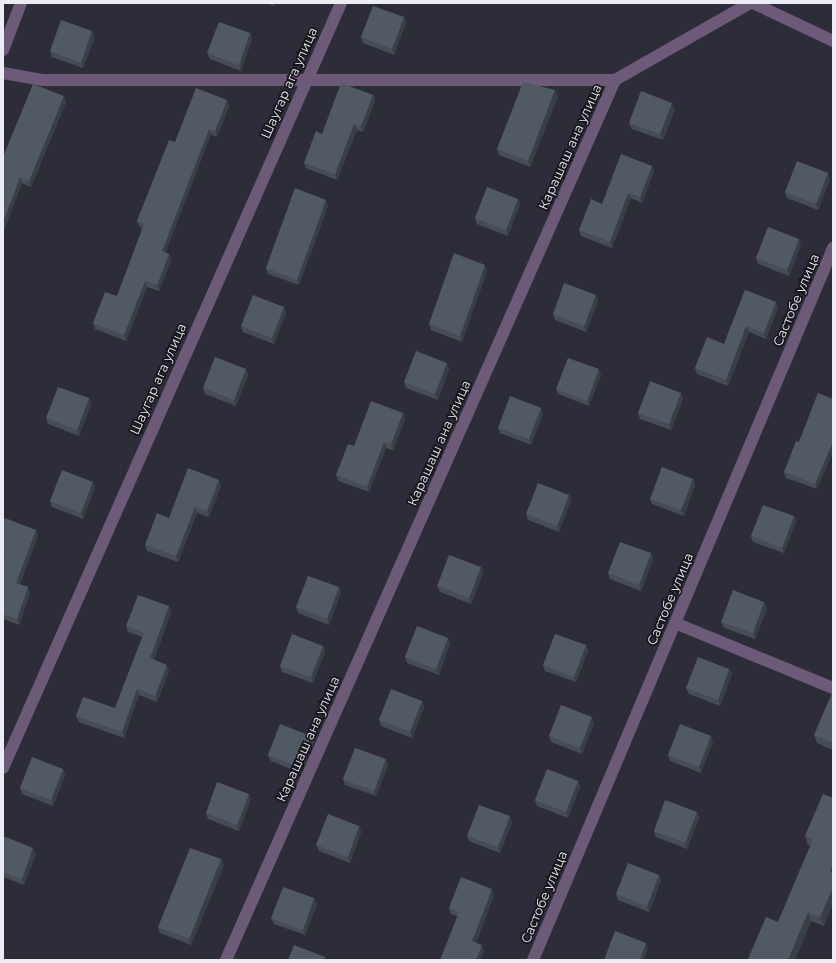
<!DOCTYPE html>
<meta charset="utf-8">
<style>
body{margin:0}
#map{position:relative;width:836px;height:963px;overflow:hidden;background:#2d2d39;font-family:Montserrat,sans-serif}
div>[style]{position:absolute}
.minor>*{height:12px;margin:-6px;padding:0 6px;transform-origin:6px;border-radius:6px;background:#6d5a78}
.wall>*{inset:0;background:#464d56}
.shaded-wall>*{inset:0;background:#393f46}
.building>*{inset:0;background:#515a64}
span{translate:-50% -50%;white-space:nowrap;text-align:center;line-height:1.15;-webkit-text-stroke:3.5px #16161b;paint-order:stroke}
.street-label{font-size:13px;color:#ececf4}
.frame{position:absolute;inset:0;border:4px solid #ececf4;pointer-events:none}
</style>
<div id="map">
<div class="minor">
<div style="left:753px;top:3px;width:89px;rotate:25.4deg"></div>
<div style="left:3px;top:50px;width:50px;rotate:-69deg"></div>
<div style="left:3px;top:73px;width:41px;rotate:9.9deg"></div>
<div style="left:43px;top:80px;width:572px"></div>
<div style="left:675px;top:623px;width:171px;rotate:22.4deg"></div>
<div style="left:3px;top:768px;width:836px;rotate:-66.16deg"></div>
<div style="left:226px;top:960px;width:962px;rotate:-66.15deg"></div>
<div style="left:615px;top:80px;width:155px;rotate:-29.7deg"></div>
<div style="left:533px;top:960px;width:773px;rotate:-67.15deg"></div>
</div>
<div class="wall">
<div style="clip-path:polygon(265px 3px,275px 3px,274px 6px)"></div>
<div style="clip-path:polygon(404px 17px,406px 23px,394px 55px,363px 43px,361px 37px)"></div>
<div style="clip-path:polygon(250px 33px,252px 39px,241px 71px,210px 59px,207px 53px)"></div>
<div style="clip-path:polygon(95px 37px,83px 68px,52px 57px,50px 51px)"></div>
<div style="clip-path:polygon(373px 95px,375px 101px,363px 132px,357px 130px,337px 180px,306px 168px,304px 163px,322px 134px)"></div>
<div style="clip-path:polygon(558px 96px,530px 167px,499px 155px,497px 149px)"></div>
<div style="clip-path:polygon(227px 100px,229px 106px,217px 137px,211px 134px,165px 253px,169px 254px,171px 260px,159px 291px,147px 287px,126px 341px,95px 329px,93px 323px,117px 296px,143px 228px,140px 227px,137px 221px,175px 142px)"></div>
<div style="clip-path:polygon(66px 102px,31px 187px,22px 183px,3px 233px,3px 157px)"></div>
<div style="clip-path:polygon(675px 109px,663px 140px,632px 129px,629px 123px)"></div>
<div style="clip-path:polygon(652px 166px,654px 171px,642px 203px,631px 198px,612px 248px,581px 236px,579px 230px,602px 204px)"></div>
<div style="clip-path:polygon(830px 179px,818px 210px,787px 198px,785px 192px)"></div>
<div style="clip-path:polygon(518px 199px,520px 204px,508px 236px,477px 224px,475px 218px)"></div>
<div style="clip-path:polygon(328px 206px,299px 285px,268px 274px,266px 268px)"></div>
<div style="clip-path:polygon(801px 245px,789px 276px,758px 264px,756px 258px)"></div>
<div style="clip-path:polygon(487px 271px,462px 342px,431px 330px,429px 324px)"></div>
<div style="clip-path:polygon(745px 290px,778px 308px,766px 339px,749px 332px,728px 386px,697px 374px,695px 368px,724px 344px)"></div>
<div style="clip-path:polygon(598px 301px,586px 332px,555px 320px,553px 314px)"></div>
<div style="clip-path:polygon(284px 307px,286px 313px,274px 344px,243px 332px,241px 326px)"></div>
<div style="clip-path:polygon(246px 369px,248px 375px,236px 406px,205px 394px,203px 388px)"></div>
<div style="clip-path:polygon(449px 369px,438px 400px,406px 388px,404px 382px)"></div>
<div style="clip-path:polygon(601px 375px,589px 406px,558px 394px,556px 389px)"></div>
<div style="clip-path:polygon(681px 393px,683px 399px,671px 430px,640px 419px,638px 413px)"></div>
<div style="clip-path:polygon(818px 393px,817px 489px,786px 478px,784px 472px,799px 442px)"></div>
<div style="clip-path:polygon(89px 398px,91px 404px,79px 436px,48px 424px,46px 418px)"></div>
<div style="clip-path:polygon(403px 413px,405px 419px,393px 450px,386px 448px,369px 492px,338px 481px,336px 475px,354px 446px)"></div>
<div style="clip-path:polygon(543px 414px,531px 445px,500px 433px,498px 428px)"></div>
<div style="clip-path:polygon(693px 479px,695px 485px,684px 516px,652px 504px,650px 499px)"></div>
<div style="clip-path:polygon(221px 486px,209px 517px,197px 513px,178px 562px,147px 551px,145px 545px,169px 518px)"></div>
<div style="clip-path:polygon(95px 488px,83px 519px,52px 507px,50px 501px)"></div>
<div style="clip-path:polygon(571px 500px,559px 532px,528px 520px,526px 514px)"></div>
<div style="clip-path:polygon(794px 516px,796px 522px,784px 553px,753px 542px,751px 536px)"></div>
<div style="clip-path:polygon(3px 524px,36px 530px,38px 536px,20px 584px,30px 593px,19px 625px,3px 619px,3px 561px,4px 558px,3px 558px)"></div>
<div style="clip-path:polygon(651px 553px,653px 559px,641px 591px,610px 579px,608px 573px)"></div>
<div style="clip-path:polygon(481px 567px,483px 573px,471px 604px,440px 592px,437px 586px)"></div>
<div style="clip-path:polygon(339px 587px,341px 593px,329px 625px,298px 613px,296px 607px)"></div>
<div style="clip-path:polygon(764px 602px,767px 608px,755px 639px,724px 628px,721px 622px)"></div>
<div style="clip-path:polygon(171px 612px,154px 660px,169px 671px,157px 702px,139px 695px,124px 738px,79px 722px,76px 716px,115px 708px,142px 637px,128px 632px,126px 626px)"></div>
<div style="clip-path:polygon(448px 638px,450px 643px,439px 675px,407px 663px,405px 657px)"></div>
<div style="clip-path:polygon(586px 645px,588px 651px,576px 682px,545px 671px,543px 665px)"></div>
<div style="clip-path:polygon(323px 646px,325px 652px,313px 683px,282px 672px,280px 666px)"></div>
<div style="clip-path:polygon(729px 669px,732px 674px,720px 706px,689px 694px,686px 688px)"></div>
<div style="clip-path:polygon(833px 693px,833px 750px,817px 743px,814px 735px)"></div>
<div style="clip-path:polygon(422px 701px,424px 707px,412px 738px,381px 726px,379px 720px)"></div>
<div style="clip-path:polygon(594px 723px,582px 754px,551px 742px,549px 736px)"></div>
<div style="clip-path:polygon(311px 736px,314px 742px,301px 773px,271px 761px,268px 755px)"></div>
<div style="clip-path:polygon(713px 742px,701px 773px,670px 761px,668px 755px)"></div>
<div style="clip-path:polygon(388px 765px,376px 796px,345px 785px,343px 779px)"></div>
<div style="clip-path:polygon(63px 769px,65px 775px,53px 806px,22px 794px,20px 788px)"></div>
<div style="clip-path:polygon(578px 781px,580px 787px,568px 818px,537px 806px,535px 800px)"></div>
<div style="clip-path:polygon(249px 794px,251px 799px,239px 831px,208px 819px,206px 813px)"></div>
<div style="clip-path:polygon(823px 794px,824px 926px,811px 921px,795px 960px,748px 960px,748px 959px,778px 922px,811px 846px,808px 845px,805px 836px)"></div>
<div style="clip-path:polygon(697px 812px,699px 818px,687px 849px,656px 837px,654px 831px)"></div>
<div style="clip-path:polygon(512px 822px,500px 853px,469px 841px,467px 836px)"></div>
<div style="clip-path:polygon(359px 826px,361px 832px,350px 863px,319px 851px,316px 845px)"></div>
<div style="clip-path:polygon(3px 836px,36px 854px,24px 885px,3px 877px)"></div>
<div style="clip-path:polygon(221px 859px,224px 865px,191px 945px,160px 933px,158px 927px)"></div>
<div style="clip-path:polygon(659px 875px,661px 881px,649px 912px,618px 900px,616px 894px)"></div>
<div style="clip-path:polygon(494px 895px,476px 943px,484px 951px,480px 960px,457px 916px,451px 914px,449px 908px)"></div>
<div style="clip-path:polygon(317px 904px,305px 935px,274px 924px,271px 918px)"></div>
</div>
<div class="shaded-wall">
<div style="clip-path:polygon(404px 17px,406px 23px,394px 55px,392px 49px)"></div>
<div style="clip-path:polygon(92px 31px,95px 37px,83px 68px,81px 63px)"></div>
<div style="clip-path:polygon(250px 33px,252px 39px,241px 71px,239px 65px)"></div>
<div style="clip-path:polygon(555px 90px,558px 96px,530px 167px,528px 161px)"></div>
<div style="clip-path:polygon(373px 95px,375px 101px,363px 132px,361px 126px)"></div>
<div style="clip-path:polygon(64px 96px,66px 102px,31px 187px,29px 181px)"></div>
<div style="clip-path:polygon(227px 100px,229px 106px,217px 137px,215px 131px)"></div>
<div style="clip-path:polygon(672px 103px,675px 109px,663px 140px,660px 134px)"></div>
<div style="clip-path:polygon(354px 124px,357px 130px,337px 180px,335px 174px)"></div>
<div style="clip-path:polygon(209px 129px,211px 134px,164px 257px,162px 251px)"></div>
<div style="clip-path:polygon(652px 166px,654px 171px,642px 203px,640px 197px)"></div>
<div style="clip-path:polygon(828px 173px,830px 179px,818px 210px,816px 204px)"></div>
<div style="clip-path:polygon(20px 177px,22px 183px,3px 233px,3px 222px)"></div>
<div style="clip-path:polygon(628px 193px,631px 198px,612px 248px,610px 242px)"></div>
<div style="clip-path:polygon(518px 199px,520px 204px,508px 236px,506px 230px)"></div>
<div style="clip-path:polygon(326px 200px,328px 206px,299px 285px,297px 280px)"></div>
<div style="clip-path:polygon(799px 239px,801px 245px,789px 276px,787px 270px)"></div>
<div style="clip-path:polygon(169px 254px,171px 260px,159px 291px,157px 285px)"></div>
<div style="clip-path:polygon(485px 265px,487px 271px,462px 342px,460px 336px)"></div>
<div style="clip-path:polygon(145px 281px,147px 287px,126px 341px,124px 335px)"></div>
<div style="clip-path:polygon(596px 295px,598px 301px,586px 332px,584px 326px)"></div>
<div style="clip-path:polygon(776px 302px,778px 308px,766px 339px,764px 333px)"></div>
<div style="clip-path:polygon(284px 307px,286px 313px,274px 344px,272px 338px)"></div>
<div style="clip-path:polygon(746px 326px,749px 332px,728px 386px,726px 380px)"></div>
<div style="clip-path:polygon(447px 363px,449px 369px,438px 400px,435px 394px)"></div>
<div style="clip-path:polygon(246px 369px,248px 375px,236px 406px,234px 400px)"></div>
<div style="clip-path:polygon(599px 369px,601px 375px,589px 406px,587px 401px)"></div>
<div style="clip-path:polygon(681px 393px,683px 399px,671px 430px,669px 424px)"></div>
<div style="clip-path:polygon(89px 398px,91px 404px,79px 436px,77px 430px)"></div>
<div style="clip-path:polygon(541px 408px,543px 414px,531px 445px,529px 439px)"></div>
<div style="clip-path:polygon(403px 413px,405px 419px,393px 450px,391px 444px)"></div>
<div style="clip-path:polygon(384px 442px,386px 448px,369px 492px,367px 487px)"></div>
<div style="clip-path:polygon(833px 442px,833px 453px,817px 489px,815px 484px)"></div>
<div style="clip-path:polygon(693px 479px,695px 485px,684px 516px,681px 510px)"></div>
<div style="clip-path:polygon(219px 480px,221px 486px,209px 517px,207px 511px)"></div>
<div style="clip-path:polygon(93px 482px,95px 488px,83px 519px,81px 513px)"></div>
<div style="clip-path:polygon(569px 495px,571px 500px,559px 532px,557px 526px)"></div>
<div style="clip-path:polygon(195px 507px,197px 513px,178px 562px,176px 556px)"></div>
<div style="clip-path:polygon(794px 516px,796px 522px,784px 553px,782px 548px)"></div>
<div style="clip-path:polygon(36px 530px,38px 536px,18px 589px,16px 583px)"></div>
<div style="clip-path:polygon(651px 553px,653px 559px,641px 591px,639px 585px)"></div>
<div style="clip-path:polygon(481px 567px,483px 573px,471px 604px,469px 598px)"></div>
<div style="clip-path:polygon(28px 587px,30px 593px,19px 625px,17px 619px)"></div>
<div style="clip-path:polygon(339px 587px,341px 593px,329px 625px,327px 619px)"></div>
<div style="clip-path:polygon(764px 602px,767px 608px,755px 639px,753px 633px)"></div>
<div style="clip-path:polygon(169px 606px,171px 612px,152px 664px,150px 658px)"></div>
<div style="clip-path:polygon(448px 638px,450px 643px,439px 675px,436px 669px)"></div>
<div style="clip-path:polygon(586px 645px,588px 651px,576px 682px,574px 677px)"></div>
<div style="clip-path:polygon(323px 646px,325px 652px,313px 683px,311px 677px)"></div>
<div style="clip-path:polygon(167px 665px,169px 671px,157px 702px,155px 696px)"></div>
<div style="clip-path:polygon(729px 669px,732px 674px,720px 706px,718px 700px)"></div>
<div style="clip-path:polygon(137px 689px,139px 695px,124px 738px,122px 732px)"></div>
<div style="clip-path:polygon(422px 701px,424px 707px,412px 738px,410px 732px)"></div>
<div style="clip-path:polygon(592px 717px,594px 723px,582px 754px,580px 748px)"></div>
<div style="clip-path:polygon(311px 736px,314px 742px,301px 773px,299px 767px)"></div>
<div style="clip-path:polygon(711px 736px,713px 742px,701px 773px,699px 767px)"></div>
<div style="clip-path:polygon(386px 759px,388px 765px,376px 796px,374px 791px)"></div>
<div style="clip-path:polygon(63px 769px,65px 775px,53px 806px,51px 800px)"></div>
<div style="clip-path:polygon(578px 781px,580px 787px,568px 818px,566px 812px)"></div>
<div style="clip-path:polygon(249px 794px,251px 799px,239px 831px,237px 825px)"></div>
<div style="clip-path:polygon(697px 812px,699px 818px,687px 849px,685px 843px)"></div>
<div style="clip-path:polygon(510px 816px,512px 822px,500px 853px,498px 847px)"></div>
<div style="clip-path:polygon(359px 826px,361px 832px,350px 863px,348px 857px)"></div>
<div style="clip-path:polygon(33px 848px,36px 854px,24px 885px,22px 879px)"></div>
<div style="clip-path:polygon(221px 859px,224px 865px,191px 945px,189px 939px)"></div>
<div style="clip-path:polygon(833px 864px,833px 880px,830px 872px)"></div>
<div style="clip-path:polygon(659px 875px,661px 881px,649px 912px,647px 906px)"></div>
<div style="clip-path:polygon(833px 888px,833px 904px,824px 926px,820px 917px)"></div>
<div style="clip-path:polygon(492px 889px,494px 895px,474px 947px,472px 941px)"></div>
<div style="clip-path:polygon(314px 898px,317px 904px,305px 935px,303px 930px)"></div>
<div style="clip-path:polygon(808px 912px,811px 921px,795px 960px,788px 960px)"></div>
<div style="clip-path:polygon(646px 943px,648px 948px,644px 960px,640px 960px)"></div>
<div style="clip-path:polygon(482px 945px,484px 951px,480px 960px,476px 960px)"></div>
</div>
<div class="building">
<div style="clip-path:polygon(373px 6px,404px 17px,392px 49px,361px 37px)"></div>
<div style="clip-path:polygon(61px 20px,92px 31px,81px 63px,50px 51px)"></div>
<div style="clip-path:polygon(219px 22px,250px 33px,239px 65px,207px 53px)"></div>
<div style="clip-path:polygon(523px 82px,555px 90px,528px 161px,497px 149px)"></div>
<div style="clip-path:polygon(341px 83px,373px 95px,361px 126px,354px 124px,335px 174px,304px 163px,316px 131px,322px 134px)"></div>
<div style="clip-path:polygon(33px 84px,64px 96px,29px 181px,20px 177px,3px 222px,3px 157px)"></div>
<div style="clip-path:polygon(196px 88px,227px 100px,215px 131px,209px 129px,162px 251px,169px 254px,157px 285px,145px 281px,124px 335px,93px 323px,105px 292px,117px 296px,144px 224px,137px 221px,169px 140px,175px 142px)"></div>
<div style="clip-path:polygon(641px 91px,672px 103px,660px 134px,629px 123px)"></div>
<div style="clip-path:polygon(621px 154px,652px 166px,640px 197px,628px 193px,610px 242px,579px 230px,591px 199px,602px 204px)"></div>
<div style="clip-path:polygon(797px 161px,828px 173px,816px 204px,785px 192px)"></div>
<div style="clip-path:polygon(487px 187px,518px 199px,506px 230px,475px 218px)"></div>
<div style="clip-path:polygon(295px 188px,326px 200px,297px 280px,266px 268px)"></div>
<div style="clip-path:polygon(768px 227px,799px 239px,787px 270px,756px 258px)"></div>
<div style="clip-path:polygon(454px 253px,485px 265px,460px 336px,429px 324px)"></div>
<div style="clip-path:polygon(564px 283px,596px 295px,584px 326px,553px 314px)"></div>
<div style="clip-path:polygon(745px 290px,776px 302px,764px 333px,746px 326px,726px 380px,695px 368px,707px 337px,724px 344px)"></div>
<div style="clip-path:polygon(253px 295px,284px 307px,272px 338px,241px 326px)"></div>
<div style="clip-path:polygon(416px 351px,447px 363px,435px 394px,404px 382px)"></div>
<div style="clip-path:polygon(215px 357px,246px 369px,234px 400px,203px 388px)"></div>
<div style="clip-path:polygon(568px 358px,599px 369px,587px 401px,556px 389px)"></div>
<div style="clip-path:polygon(650px 381px,681px 393px,669px 424px,638px 413px)"></div>
<div style="clip-path:polygon(58px 387px,89px 398px,77px 430px,46px 418px)"></div>
<div style="clip-path:polygon(818px 393px,833px 399px,833px 442px,815px 484px,784px 472px,796px 441px,799px 442px)"></div>
<div style="clip-path:polygon(510px 396px,541px 408px,529px 439px,498px 428px)"></div>
<div style="clip-path:polygon(371px 401px,403px 413px,391px 444px,384px 442px,367px 487px,336px 475px,348px 444px,354px 446px)"></div>
<div style="clip-path:polygon(662px 467px,693px 479px,681px 510px,650px 499px)"></div>
<div style="clip-path:polygon(188px 468px,219px 480px,207px 511px,195px 507px,176px 556px,145px 545px,157px 513px,169px 518px)"></div>
<div style="clip-path:polygon(62px 470px,93px 482px,81px 513px,50px 501px)"></div>
<div style="clip-path:polygon(538px 483px,569px 495px,557px 526px,526px 514px)"></div>
<div style="clip-path:polygon(763px 505px,794px 516px,782px 548px,751px 536px)"></div>
<div style="clip-path:polygon(5px 518px,36px 530px,16px 583px,28px 587px,17px 619px,3px 614px,3px 561px,6px 554px,3px 553px,3px 524px)"></div>
<div style="clip-path:polygon(620px 542px,651px 553px,639px 585px,608px 573px)"></div>
<div style="clip-path:polygon(449px 555px,481px 567px,469px 598px,437px 586px)"></div>
<div style="clip-path:polygon(308px 576px,339px 587px,327px 619px,296px 607px)"></div>
<div style="clip-path:polygon(733px 590px,764px 602px,753px 633px,721px 622px)"></div>
<div style="clip-path:polygon(138px 595px,169px 606px,150px 658px,167px 665px,155px 696px,137px 689px,122px 732px,76px 716px,83px 697px,115px 708px,144px 633px,126px 626px)"></div>
<div style="clip-path:polygon(417px 626px,448px 638px,436px 669px,405px 657px)"></div>
<div style="clip-path:polygon(292px 634px,323px 646px,311px 677px,280px 666px)"></div>
<div style="clip-path:polygon(555px 634px,586px 645px,574px 677px,543px 665px)"></div>
<div style="clip-path:polygon(698px 657px,729px 669px,718px 700px,686px 688px)"></div>
<div style="clip-path:polygon(391px 689px,422px 701px,410px 732px,379px 720px)"></div>
<div style="clip-path:polygon(832px 693px,833px 693px,833px 743px,814px 735px)"></div>
<div style="clip-path:polygon(561px 705px,592px 717px,580px 748px,549px 736px)"></div>
<div style="clip-path:polygon(280px 724px,311px 736px,299px 767px,268px 755px)"></div>
<div style="clip-path:polygon(680px 724px,711px 736px,699px 767px,668px 755px)"></div>
<div style="clip-path:polygon(355px 748px,386px 759px,374px 791px,343px 779px)"></div>
<div style="clip-path:polygon(32px 757px,63px 769px,51px 800px,20px 788px)"></div>
<div style="clip-path:polygon(547px 769px,578px 781px,566px 812px,535px 800px)"></div>
<div style="clip-path:polygon(217px 782px,249px 794px,237px 825px,206px 813px)"></div>
<div style="clip-path:polygon(823px 794px,833px 798px,833px 864px,830px 872px,833px 873px,833px 888px,820px 917px,808px 912px,788px 960px,749px 960px,748px 959px,766px 917px,778px 922px,813px 839px,805px 836px)"></div>
<div style="clip-path:polygon(665px 800px,697px 812px,685px 843px,654px 831px)"></div>
<div style="clip-path:polygon(479px 805px,510px 816px,498px 847px,467px 836px)"></div>
<div style="clip-path:polygon(328px 814px,359px 826px,348px 857px,316px 845px)"></div>
<div style="clip-path:polygon(3px 836px,33px 848px,22px 879px,3px 872px)"></div>
<div style="clip-path:polygon(190px 848px,221px 859px,189px 939px,158px 927px)"></div>
<div style="clip-path:polygon(628px 863px,659px 875px,647px 906px,616px 894px)"></div>
<div style="clip-path:polygon(461px 877px,492px 889px,472px 941px,482px 945px,476px 960px,440px 960px,459px 912px,449px 908px)"></div>
<div style="clip-path:polygon(283px 887px,314px 898px,303px 930px,271px 918px)"></div>
<div style="clip-path:polygon(615px 931px,646px 943px,640px 960px,604px 960px)"></div>
<div style="clip-path:polygon(294px 945px,325px 957px,324px 960px,288px 960px)"></div>
</div>
<div class="street-label">
<span style="left:289px;top:83px;rotate:-66deg">Шаугар ага улица</span>
<span style="left:570px;top:147px;rotate:-66deg">Карашаш ана улица</span>
<span style="left:796px;top:300px;rotate:-67deg">Састобе улица</span>
<span style="left:158px;top:379px;rotate:-66deg">Шаугар ага улица</span>
<span style="left:439px;top:443px;rotate:-66deg">Карашаш ана улица</span>
<span style="left:670px;top:599px;rotate:-67deg">Састобе улица</span>
<span style="left:308px;top:739px;rotate:-66deg">Карашаш ана улица</span>
<span style="left:544px;top:897px;rotate:-67deg">Састобе улица</span>
</div>
<div class="frame"></div>
</div>
